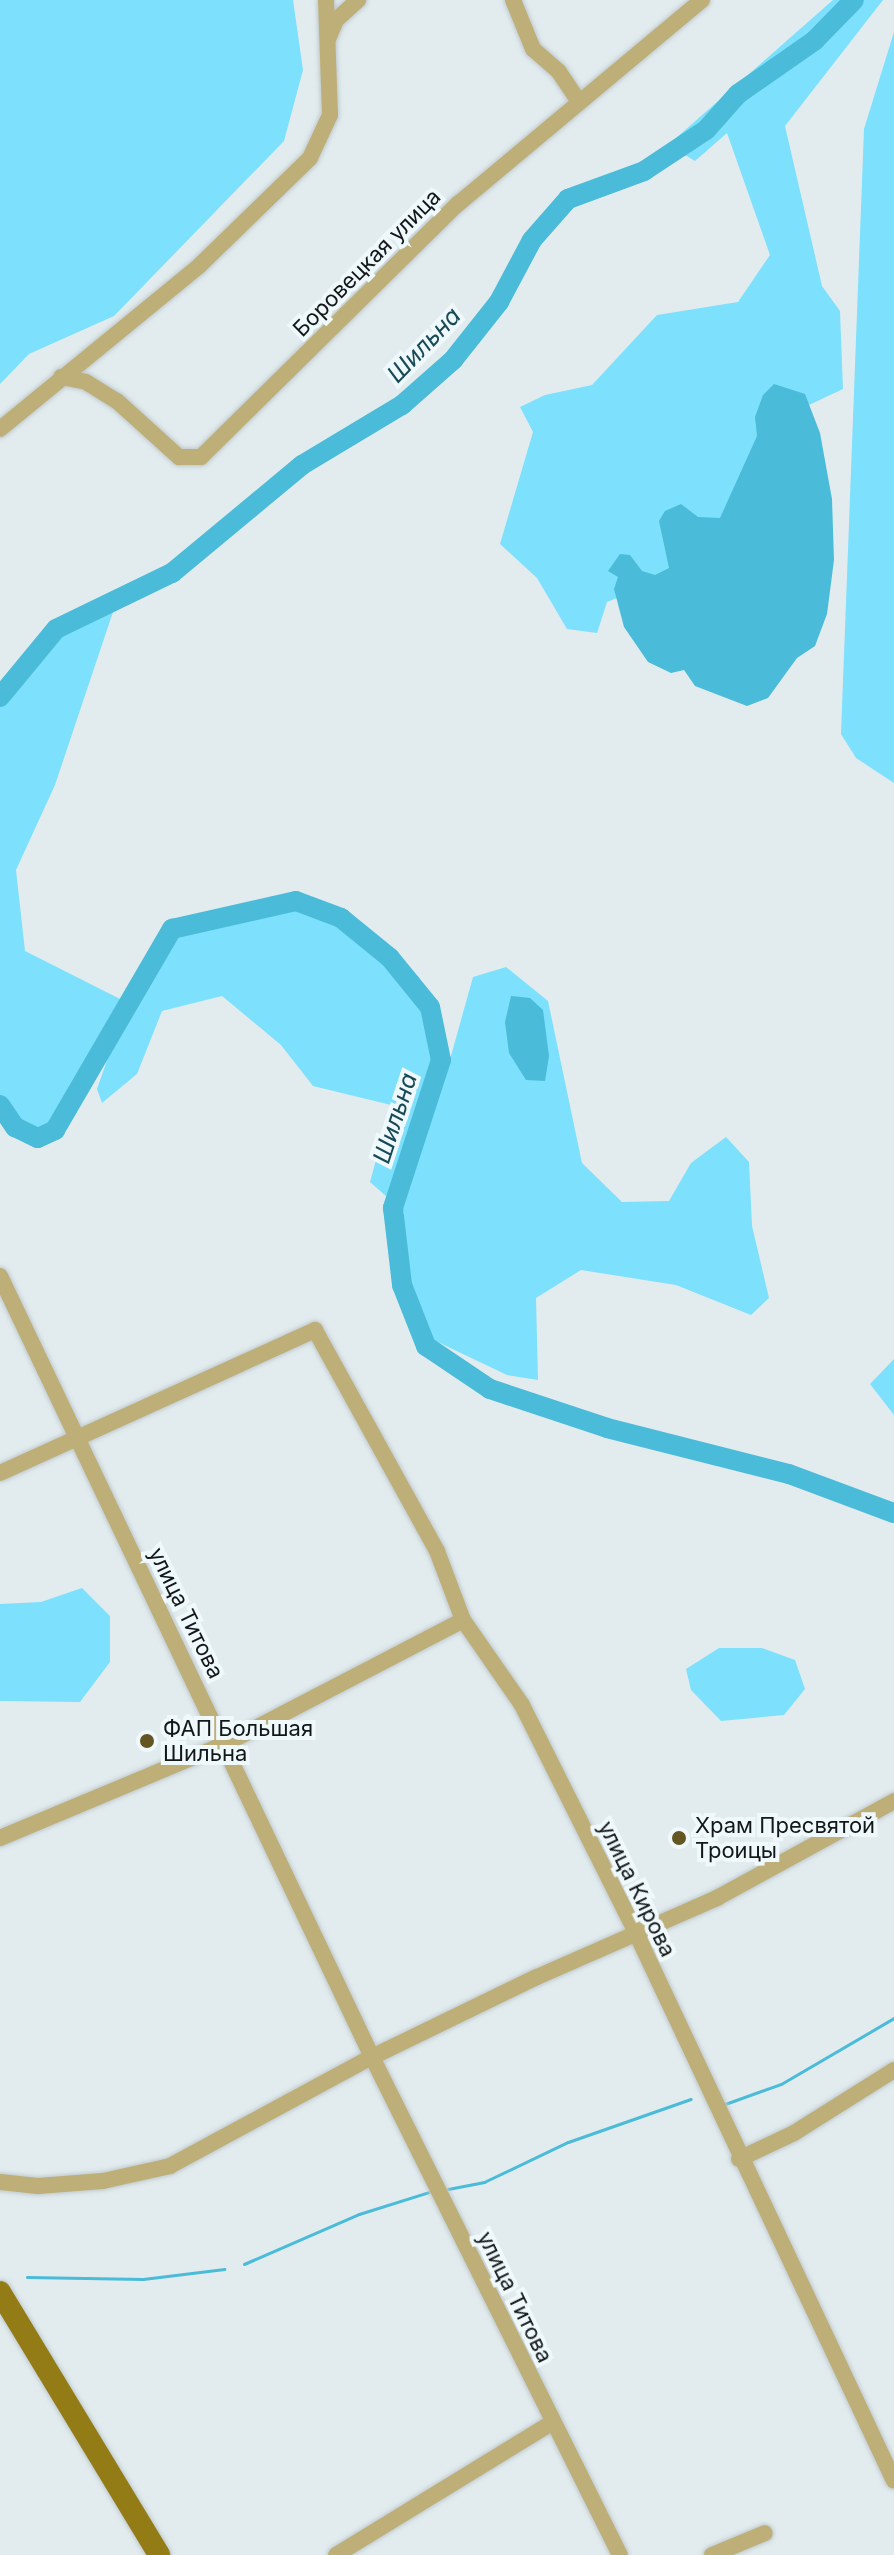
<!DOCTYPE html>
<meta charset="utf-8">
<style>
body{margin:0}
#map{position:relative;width:894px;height:2555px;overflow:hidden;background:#e2ecef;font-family:Inter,sans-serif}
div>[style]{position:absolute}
.green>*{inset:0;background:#7de0fc}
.water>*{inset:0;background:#4abbd9}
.stream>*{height:3px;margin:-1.5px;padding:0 1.5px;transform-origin:1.5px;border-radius:1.5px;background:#4abbd9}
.river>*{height:20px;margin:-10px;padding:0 10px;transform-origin:10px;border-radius:10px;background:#4abbd9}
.roads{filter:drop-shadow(0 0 2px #c1cacd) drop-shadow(0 0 2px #c1cacd)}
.minor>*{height:16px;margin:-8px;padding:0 8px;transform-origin:8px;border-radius:8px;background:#bdaf77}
.major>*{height:22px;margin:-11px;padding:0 11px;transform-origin:11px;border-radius:11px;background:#937c16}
.dots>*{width:22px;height:22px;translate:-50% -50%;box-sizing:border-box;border:4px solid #eff9fc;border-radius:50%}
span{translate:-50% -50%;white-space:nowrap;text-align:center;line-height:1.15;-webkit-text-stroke:8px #eff9fc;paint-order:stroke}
.street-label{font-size:22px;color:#131718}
.poi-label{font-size:22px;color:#131718}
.left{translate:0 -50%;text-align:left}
.water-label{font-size:24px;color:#184956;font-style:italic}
</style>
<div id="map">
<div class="green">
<div style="clip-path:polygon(0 0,293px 0,303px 70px,284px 141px,114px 316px,29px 354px,0 384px)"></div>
<div style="clip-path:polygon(833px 0,883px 0,785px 126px,822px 286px,840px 311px,843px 389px,777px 420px,738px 508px,666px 579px,607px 602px,597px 633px,567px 629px,537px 578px,500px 544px,533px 432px,520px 407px,545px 395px,592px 385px,657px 315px,738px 302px,770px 255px,727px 133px,695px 161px,668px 145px)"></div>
<div style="clip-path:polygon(894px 32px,894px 783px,856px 758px,841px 734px,864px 129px)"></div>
<div style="clip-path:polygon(116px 603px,55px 785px,16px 870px,25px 951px,128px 1003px,125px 989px,194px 920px,277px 896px,357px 919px,419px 977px,439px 1022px,444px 1081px,473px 977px,506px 967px,548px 1001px,582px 1163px,622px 1202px,669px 1201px,691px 1163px,726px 1137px,749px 1162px,752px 1226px,769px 1298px,751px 1315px,676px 1285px,581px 1270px,536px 1298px,538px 1380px,507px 1375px,421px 1334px,400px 1272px,404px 1212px,370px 1182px,391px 1105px,313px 1086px,281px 1045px,222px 996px,162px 1011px,137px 1074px,102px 1103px,97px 1089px,125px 1009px,55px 1130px,38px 1138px,15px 1127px,0 1105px,0 697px,56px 629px)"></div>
<div style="clip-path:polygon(894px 1359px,894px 1415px,870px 1384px)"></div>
<div style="clip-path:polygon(82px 1588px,110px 1616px,110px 1662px,80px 1702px,0 1701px,0 1604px,41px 1602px)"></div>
<div style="clip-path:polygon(719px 1648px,762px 1648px,795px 1660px,805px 1689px,784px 1715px,721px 1721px,691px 1690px,686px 1669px)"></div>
</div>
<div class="water">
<div style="clip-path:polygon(774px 384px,805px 394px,820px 433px,832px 499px,834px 560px,827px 614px,815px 646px,797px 658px,768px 698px,747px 706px,695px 686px,684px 670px,671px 673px,648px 662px,624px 627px,614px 589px,618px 577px,608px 571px,620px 554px,630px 555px,642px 571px,655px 575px,669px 568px,659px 521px,665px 511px,681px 504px,698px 517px,720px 518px,757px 436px,755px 417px,763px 395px)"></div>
<div style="clip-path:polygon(511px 996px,530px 998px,543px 1010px,549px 1056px,545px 1081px,526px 1080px,509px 1053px,505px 1022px)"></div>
</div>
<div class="stream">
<div style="left:725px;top:2104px;width:59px;rotate:-19.7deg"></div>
<div style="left:781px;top:2084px;width:131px;rotate:-30.3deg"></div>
<div style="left:448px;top:2189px;width:37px;rotate:-11deg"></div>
<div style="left:484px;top:2182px;width:93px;rotate:-25.5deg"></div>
<div style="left:568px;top:2142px;width:130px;rotate:-19.3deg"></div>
<div style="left:244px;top:2264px;width:125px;rotate:-23.5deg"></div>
<div style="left:359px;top:2214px;width:73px;rotate:-17.4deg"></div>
<div style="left:27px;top:2277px;width:116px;rotate:1deg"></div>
<div style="left:143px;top:2279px;width:82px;rotate:-7deg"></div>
</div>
<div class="river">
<div style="left:0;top:697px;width:88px;rotate:-50.5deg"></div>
<div style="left:56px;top:629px;width:129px;rotate:-25.8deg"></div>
<div style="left:172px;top:573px;width:169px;rotate:-39.7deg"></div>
<div style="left:302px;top:465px;width:117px;rotate:-31deg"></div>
<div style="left:402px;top:405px;width:68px;rotate:-41.4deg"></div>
<div style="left:453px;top:360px;width:74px;rotate:-51.6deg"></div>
<div style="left:499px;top:302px;width:70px;rotate:-62deg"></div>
<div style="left:532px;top:240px;width:55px;rotate:-48.7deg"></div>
<div style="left:568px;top:199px;width:81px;rotate:-20.2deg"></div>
<div style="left:644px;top:171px;width:74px;rotate:-33.5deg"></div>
<div style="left:706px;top:130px;width:48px;rotate:-48.4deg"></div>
<div style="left:738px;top:94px;width:93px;rotate:-34.9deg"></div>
<div style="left:814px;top:41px;width:57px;rotate:-45.7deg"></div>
<div style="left:0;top:1105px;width:27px;rotate:56deg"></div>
<div style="left:15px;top:1127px;width:25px;rotate:26deg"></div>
<div style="left:38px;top:1138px;width:19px;rotate:-25deg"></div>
<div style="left:55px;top:1130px;width:233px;rotate:-59.8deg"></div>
<div style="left:172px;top:929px;width:127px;rotate:-12.7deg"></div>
<div style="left:296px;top:901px;width:48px;rotate:20.7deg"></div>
<div style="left:341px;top:918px;width:63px;rotate:39.2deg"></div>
<div style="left:390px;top:958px;width:63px;rotate:50.8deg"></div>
<div style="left:430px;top:1007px;width:54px;rotate:78.3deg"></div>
<div style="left:441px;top:1060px;width:156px;rotate:108deg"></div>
<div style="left:393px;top:1208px;width:78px;rotate:83.3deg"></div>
<div style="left:402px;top:1285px;width:66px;rotate:68.5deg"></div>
<div style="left:426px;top:1346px;width:77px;rotate:33.9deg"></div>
<div style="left:490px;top:1389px;width:123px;rotate:18.4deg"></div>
<div style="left:607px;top:1428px;width:188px;rotate:14.2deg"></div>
<div style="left:789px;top:1474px;width:112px;rotate:20.4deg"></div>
</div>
<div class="roads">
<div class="minor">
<div style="left:513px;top:0;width:53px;rotate:67.8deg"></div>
<div style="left:533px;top:49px;width:35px;rotate:41deg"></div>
<div style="left:559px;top:72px;width:34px;rotate:56deg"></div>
<div style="left:328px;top:39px;width:21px;rotate:-67deg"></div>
<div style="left:336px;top:20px;width:30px;rotate:-42deg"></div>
<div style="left:61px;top:377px;width:25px;rotate:11deg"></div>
<div style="left:86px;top:382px;width:36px;rotate:32deg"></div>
<div style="left:117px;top:401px;width:84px;rotate:42.1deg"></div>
<div style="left:179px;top:457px;width:22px"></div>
<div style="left:201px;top:457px;width:361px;rotate:-44.6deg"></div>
<div style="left:458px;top:204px;width:318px;rotate:-39.9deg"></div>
<div style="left:0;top:429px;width:257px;rotate:-39.3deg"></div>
<div style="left:199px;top:266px;width:155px;rotate:-44.2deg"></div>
<div style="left:310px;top:158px;width:47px;rotate:-65.1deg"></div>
<div style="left:330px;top:115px;width:115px;rotate:-92deg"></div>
<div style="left:0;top:1276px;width:865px;rotate:64.53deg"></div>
<div style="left:372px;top:2057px;width:556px;rotate:63.53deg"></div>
<div style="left:0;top:1473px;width:346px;rotate:-24.4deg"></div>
<div style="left:315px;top:1330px;width:252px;rotate:61.1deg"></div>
<div style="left:437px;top:1551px;width:74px;rotate:69.4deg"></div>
<div style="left:463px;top:1620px;width:103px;rotate:55.2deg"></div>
<div style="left:522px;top:1705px;width:257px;rotate:63.4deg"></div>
<div style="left:637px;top:1935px;width:603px;rotate:64.79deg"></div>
<div style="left:0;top:1838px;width:244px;rotate:-22.7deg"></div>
<div style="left:225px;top:1744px;width:268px;rotate:-27.5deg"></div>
<div style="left:739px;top:2159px;width:61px;rotate:-25.3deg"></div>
<div style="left:794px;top:2133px;width:118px;rotate:-32.2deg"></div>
<div style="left:0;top:2182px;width:38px;rotate:6deg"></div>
<div style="left:38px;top:2186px;width:65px;rotate:-4.4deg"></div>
<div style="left:103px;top:2181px;width:69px;rotate:-12.6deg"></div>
<div style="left:170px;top:2166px;width:230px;rotate:-28.4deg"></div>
<div style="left:372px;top:2057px;width:183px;rotate:-25.9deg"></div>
<div style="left:537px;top:1977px;width:197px;rotate:-23.7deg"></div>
<div style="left:717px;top:1898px;width:202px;rotate:-28.7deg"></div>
<div style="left:336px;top:2555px;width:252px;rotate:-31.5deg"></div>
<div style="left:712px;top:2555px;width:57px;rotate:-22.5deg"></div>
</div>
<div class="major">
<div style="left:0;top:2292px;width:307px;rotate:58.8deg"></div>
</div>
</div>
<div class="dots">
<div style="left:147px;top:1741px;background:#635623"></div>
<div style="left:679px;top:1838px;background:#635623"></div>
</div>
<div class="street-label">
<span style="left:367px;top:263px;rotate:-45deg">Боровецкая улица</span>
<span style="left:186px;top:1613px;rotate:64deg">улица Титова</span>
<span style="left:637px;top:1889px;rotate:64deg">улица Кирова</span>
<span style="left:515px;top:2297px;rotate:64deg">улица Титова</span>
</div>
<div class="poi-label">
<span class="left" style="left:163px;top:1741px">ФАП Большая<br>Шильна</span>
<span class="left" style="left:695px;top:1838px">Храм Пресвятой<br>Троицы</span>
</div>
<div class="water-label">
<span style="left:424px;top:345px;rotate:-46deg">Шильна</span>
<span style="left:395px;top:1118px;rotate:-72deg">Шильна</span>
</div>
</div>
